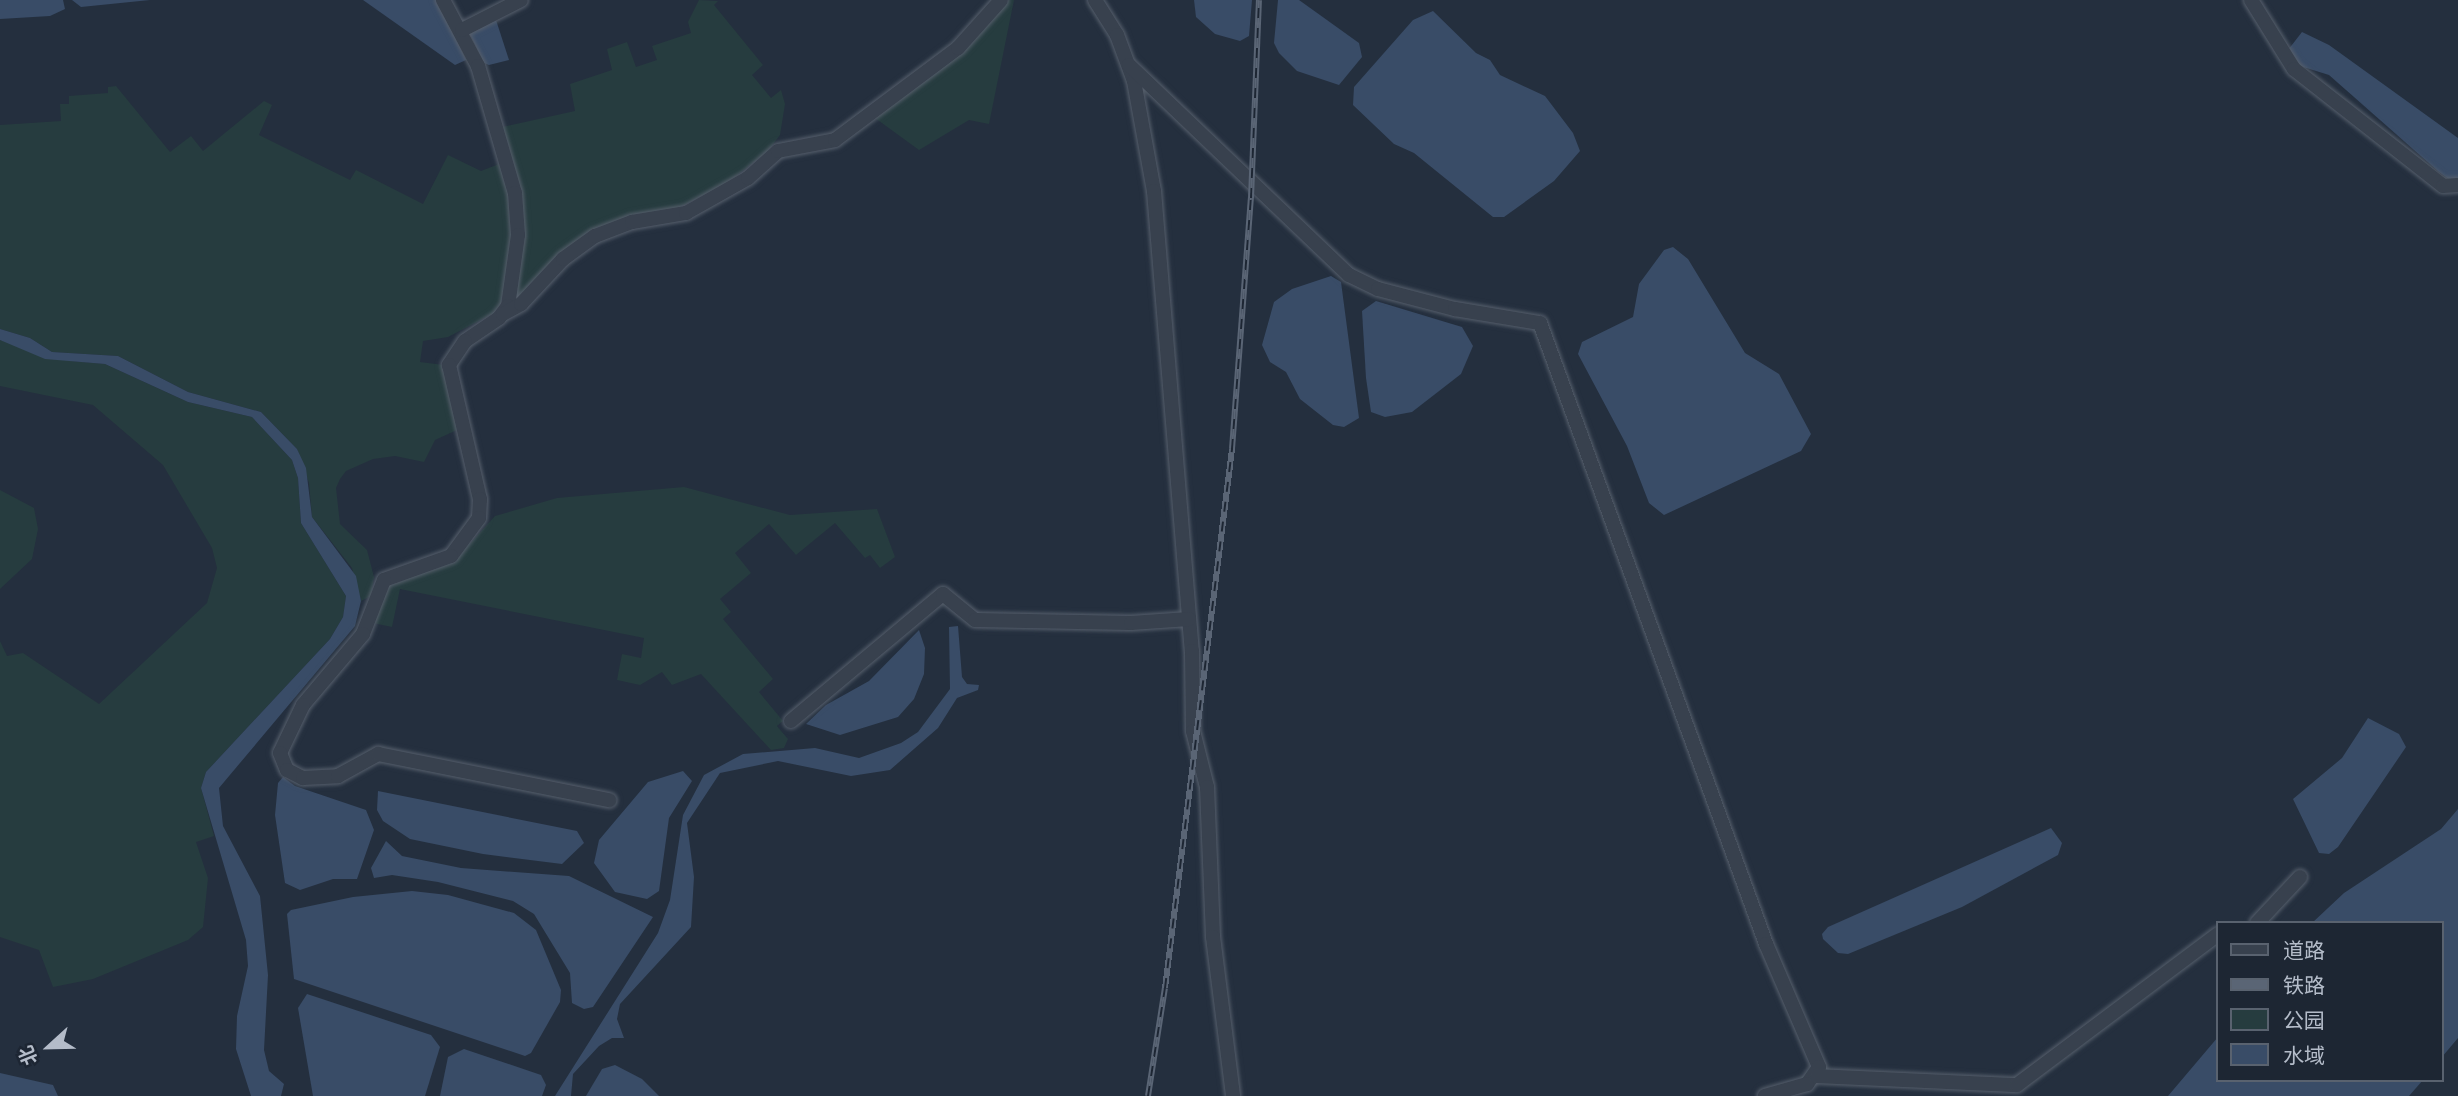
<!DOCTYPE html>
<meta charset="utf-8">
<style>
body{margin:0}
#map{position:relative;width:2458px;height:1096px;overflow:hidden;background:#242f3e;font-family:Overpass,"Noto Sans SC",sans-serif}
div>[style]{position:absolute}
.green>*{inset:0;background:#263c3f}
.water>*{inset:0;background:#394c67}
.roads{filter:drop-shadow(0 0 2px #565f6c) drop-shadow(0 0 2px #565f6c)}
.minor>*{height:14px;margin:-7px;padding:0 7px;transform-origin:7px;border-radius:7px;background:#38414e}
.rail>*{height:6px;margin-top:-3px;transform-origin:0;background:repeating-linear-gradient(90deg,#1d2633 0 10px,#5a6575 0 20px);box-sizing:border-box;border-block:2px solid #5a6575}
span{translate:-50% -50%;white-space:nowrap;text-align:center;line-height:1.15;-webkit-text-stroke:7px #1d2633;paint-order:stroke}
.legend{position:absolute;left:2216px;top:921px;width:228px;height:161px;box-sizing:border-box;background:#1d2633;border:2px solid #59626f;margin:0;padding:9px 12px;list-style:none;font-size:21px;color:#b4bcc9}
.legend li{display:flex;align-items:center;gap:14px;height:35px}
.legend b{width:35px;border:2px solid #59626f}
.north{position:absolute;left:14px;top:1012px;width:70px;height:70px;-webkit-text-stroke:5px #1d2633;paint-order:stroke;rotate:248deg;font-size:19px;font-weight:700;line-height:28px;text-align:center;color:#b4bcc9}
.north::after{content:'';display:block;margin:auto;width:24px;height:32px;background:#b4bcc9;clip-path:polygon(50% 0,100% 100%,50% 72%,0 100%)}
</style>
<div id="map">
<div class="green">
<div style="clip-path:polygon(699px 0,718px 1px,714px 5px,763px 65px,752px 75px,771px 98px,781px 90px,785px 104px,780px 135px,767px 152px,727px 183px,670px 212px,596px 228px,565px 250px,525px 297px,448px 337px,423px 341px,420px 362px,444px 365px,457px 430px,435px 440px,424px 462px,395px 456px,373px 459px,346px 471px,340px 479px,336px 488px,340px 524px,367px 550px,374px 577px,371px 596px,361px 601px,352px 568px,312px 517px,309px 483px,297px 449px,261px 412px,188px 392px,118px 356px,52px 352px,30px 338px,0 329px,0 125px,61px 121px,60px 104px,69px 104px,69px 96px,108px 93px,108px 87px,116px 86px,170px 152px,191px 136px,203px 151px,264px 101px,272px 105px,259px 135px,350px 180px,356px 170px,423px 204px,448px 155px,481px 171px,512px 159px,498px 128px,575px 111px,570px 84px,612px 70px,607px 49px,627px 42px,636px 67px,657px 60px,652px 46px,691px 33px,688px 22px)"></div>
<div style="clip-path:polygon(1009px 0,1014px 0,989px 124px,969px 120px,919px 150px,875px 118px,975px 38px)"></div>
<div style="clip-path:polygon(0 340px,71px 361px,105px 364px,188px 402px,252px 417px,292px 460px,298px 478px,301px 523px,346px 596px,343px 617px,330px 639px,206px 772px,201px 788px,214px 836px,196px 842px,208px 878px,203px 927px,188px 940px,93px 979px,53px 987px,39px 950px,0 937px,0 641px,7px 656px,23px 653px,99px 704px,207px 603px,217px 568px,212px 548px,163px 465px,93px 405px,0 386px)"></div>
<div style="clip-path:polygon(684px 487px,790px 515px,877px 509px,895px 557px,880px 568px,870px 555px,865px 558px,835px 523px,796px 555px,769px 524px,735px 553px,751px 573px,720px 599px,731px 612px,723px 619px,773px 679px,759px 692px,783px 721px,777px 726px,788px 739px,784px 748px,771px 750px,701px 674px,672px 685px,662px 672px,640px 685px,617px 680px,622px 654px,641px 658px,644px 638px,400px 589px,392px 627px,373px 623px,391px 582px,465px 549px,495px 516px,557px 498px)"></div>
<div style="clip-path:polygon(0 490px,34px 508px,38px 529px,32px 559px,0 589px)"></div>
</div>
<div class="water">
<div style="clip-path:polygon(0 0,63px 0,65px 9px,50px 16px,0 19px)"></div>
<div style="clip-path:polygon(72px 0,150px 0,81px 7px)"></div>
<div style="clip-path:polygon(363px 0,438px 0,466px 60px,455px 65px)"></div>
<div style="clip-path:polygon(1194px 0,1252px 0,1249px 36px,1240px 41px,1215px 34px,1196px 17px)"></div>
<div style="clip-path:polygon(1278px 0,1299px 0,1359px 43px,1362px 57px,1339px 85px,1297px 71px,1279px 53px,1274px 43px)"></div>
<div style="clip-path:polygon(1433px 11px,1476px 53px,1490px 60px,1500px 75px,1545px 96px,1573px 133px,1580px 151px,1554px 181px,1504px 217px,1493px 217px,1414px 153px,1394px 144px,1353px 105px,1354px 87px,1413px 20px)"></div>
<div style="clip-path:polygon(496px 20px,509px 60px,489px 65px,484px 63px,469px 32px)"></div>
<div style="clip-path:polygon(2302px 32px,2329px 45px,2458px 138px,2458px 178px,2450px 180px,2439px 172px,2329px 75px,2300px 66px,2288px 50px)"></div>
<div style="clip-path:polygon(1673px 247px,1688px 259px,1745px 353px,1779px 374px,1811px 434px,1801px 451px,1664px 515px,1649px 503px,1627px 446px,1578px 354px,1582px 342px,1633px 317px,1639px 284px,1664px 250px)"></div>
<div style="clip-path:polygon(1331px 276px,1341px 282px,1359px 418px,1344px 427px,1333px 425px,1300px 399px,1286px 372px,1270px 362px,1262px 345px,1274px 302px,1292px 289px)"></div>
<div style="clip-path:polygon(1376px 301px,1462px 327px,1473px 346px,1461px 374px,1412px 412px,1385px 417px,1371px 412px,1366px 378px,1362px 311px)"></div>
<div style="clip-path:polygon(0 329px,30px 338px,52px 352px,118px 356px,188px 392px,261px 412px,297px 449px,306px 468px,312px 517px,356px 576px,361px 601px,355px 626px,219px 788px,223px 826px,260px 896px,268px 975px,264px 1050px,269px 1071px,284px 1084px,281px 1096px,251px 1096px,236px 1049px,237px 1016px,248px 966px,246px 940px,201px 788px,206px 772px,330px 639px,343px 617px,346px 596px,301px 523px,298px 478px,292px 460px,252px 417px,188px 402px,105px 364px,45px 359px,0 340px)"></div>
<div style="clip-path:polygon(958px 626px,962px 677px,967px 684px,979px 685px,978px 690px,957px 698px,938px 728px,890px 770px,851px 776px,778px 761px,720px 773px,687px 823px,694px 877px,691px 927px,620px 1004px,617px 1019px,624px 1038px,612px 1038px,599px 1046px,573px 1074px,571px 1096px,555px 1096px,658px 933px,670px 900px,683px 815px,704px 775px,743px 754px,815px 748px,859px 758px,901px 743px,918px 732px,950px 689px,949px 627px)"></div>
<div style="clip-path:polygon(919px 630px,925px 648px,924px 674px,914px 699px,898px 717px,840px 735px,806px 724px,826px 705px,869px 681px)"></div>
<div style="clip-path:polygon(2368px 718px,2399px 734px,2406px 747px,2338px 847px,2329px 854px,2319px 853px,2293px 799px,2342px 758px)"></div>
<div style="clip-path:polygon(683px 771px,692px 781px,669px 818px,659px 891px,647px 899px,615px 892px,594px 863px,599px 840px,648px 782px)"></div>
<div style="clip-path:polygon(283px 777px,295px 786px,366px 810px,374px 830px,357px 879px,333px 879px,300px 890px,285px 883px,275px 815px,278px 783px)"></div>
<div style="clip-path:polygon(378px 791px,577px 831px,584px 843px,562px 864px,483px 854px,410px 839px,383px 821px,377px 810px)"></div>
<div style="clip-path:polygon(2458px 809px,2458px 1038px,2442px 1057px,2442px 923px,2312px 923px,2344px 893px,2441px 829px)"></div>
<div style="clip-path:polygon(2051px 828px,2062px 843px,2058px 855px,1962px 907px,1848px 954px,1838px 953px,1823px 939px,1822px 934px,1828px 927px)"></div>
<div style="clip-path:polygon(386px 841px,402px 856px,461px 868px,569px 876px,653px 917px,593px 1007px,584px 1009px,572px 1003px,570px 973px,534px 914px,513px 901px,438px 882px,392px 875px,374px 878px,371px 868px)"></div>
<div style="clip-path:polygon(412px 891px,448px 895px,514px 913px,536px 930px,561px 990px,560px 1002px,531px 1053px,525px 1056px,294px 979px,287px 914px,291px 910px,353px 897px)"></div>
<div style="clip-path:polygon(307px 994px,431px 1035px,440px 1047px,425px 1096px,313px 1096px,298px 1008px)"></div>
<div style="clip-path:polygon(2218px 1037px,2218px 1080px,2423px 1080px,2409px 1096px,2168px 1096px)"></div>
<div style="clip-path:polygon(464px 1049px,541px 1075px,546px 1085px,542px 1096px,440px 1096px,448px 1057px)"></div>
<div style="clip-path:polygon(615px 1065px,642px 1079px,659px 1096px,586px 1096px,602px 1069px)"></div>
<div style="clip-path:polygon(0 1073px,53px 1085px,58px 1096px,0 1096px)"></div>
</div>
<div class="roads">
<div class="minor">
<div style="left:443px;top:0;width:75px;rotate:62.1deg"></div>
<div style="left:478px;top:66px;width:132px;rotate:73.8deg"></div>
<div style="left:515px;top:193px;width:42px;rotate:85.9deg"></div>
<div style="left:518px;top:235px;width:72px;rotate:98deg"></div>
<div style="left:508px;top:306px;width:15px;rotate:127deg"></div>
<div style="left:499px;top:318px;width:41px;rotate:145.9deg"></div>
<div style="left:465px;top:341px;width:29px;rotate:124deg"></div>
<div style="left:449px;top:365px;width:138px;rotate:77deg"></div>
<div style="left:480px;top:499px;width:19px;rotate:93deg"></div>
<div style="left:479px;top:518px;width:47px;rotate:126.4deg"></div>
<div style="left:451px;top:556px;width:71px;rotate:160.3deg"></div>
<div style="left:384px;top:580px;width:58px;rotate:111.3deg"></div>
<div style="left:363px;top:634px;width:93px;rotate:130.2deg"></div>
<div style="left:303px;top:705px;width:53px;rotate:115.6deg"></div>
<div style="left:280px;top:753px;width:18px;rotate:68deg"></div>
<div style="left:287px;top:770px;width:18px;rotate:27deg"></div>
<div style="left:303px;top:778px;width:35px;rotate:-3deg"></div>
<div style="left:338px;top:776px;width:46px;rotate:-28.8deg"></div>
<div style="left:378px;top:754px;width:236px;rotate:11.3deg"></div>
<div style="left:1095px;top:0;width:41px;rotate:57.8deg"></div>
<div style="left:1117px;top:35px;width:49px;rotate:69.7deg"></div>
<div style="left:1134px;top:81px;width:112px;rotate:79.7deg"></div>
<div style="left:1154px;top:191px;width:462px;rotate:85.3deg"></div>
<div style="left:1192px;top:651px;width:80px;rotate:89.3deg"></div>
<div style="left:1193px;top:731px;width:58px;rotate:76deg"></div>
<div style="left:1207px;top:787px;width:150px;rotate:87.7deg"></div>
<div style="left:1213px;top:937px;width:160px;rotate:82.8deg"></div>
<div style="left:2251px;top:0;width:81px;rotate:58.1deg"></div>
<div style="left:2294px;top:69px;width:189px;rotate:38.1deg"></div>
<div style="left:2443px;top:186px;width:15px;rotate:-4deg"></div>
<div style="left:462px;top:30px;width:66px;rotate:-27deg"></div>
<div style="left:1129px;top:65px;width:304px;rotate:43.7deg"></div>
<div style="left:1349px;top:275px;width:32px;rotate:26deg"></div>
<div style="left:1378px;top:289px;width:80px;rotate:14.6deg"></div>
<div style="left:1455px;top:309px;width:86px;rotate:9.4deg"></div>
<div style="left:1540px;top:323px;width:661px;rotate:70deg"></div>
<div style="left:1766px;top:944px;width:134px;rotate:66.7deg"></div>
<div style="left:1819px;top:1067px;width:21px;rotate:125deg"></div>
<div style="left:1807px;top:1084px;width:44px;rotate:164.1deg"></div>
<div style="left:503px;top:314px;width:21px;rotate:-29deg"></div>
<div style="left:521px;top:304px;width:62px;rotate:-47deg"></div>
<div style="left:563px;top:259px;width:39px;rotate:-36deg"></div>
<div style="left:595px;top:236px;width:40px;rotate:-21deg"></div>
<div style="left:632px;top:222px;width:55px;rotate:-9.5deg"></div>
<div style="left:686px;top:213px;width:71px;rotate:-29.4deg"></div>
<div style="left:748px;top:178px;width:40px;rotate:-42deg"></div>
<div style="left:778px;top:151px;width:58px;rotate:-10.9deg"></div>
<div style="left:835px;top:140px;width:154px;rotate:-36.8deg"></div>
<div style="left:958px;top:48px;width:64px;rotate:-48.1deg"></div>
<div style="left:791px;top:721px;width:198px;rotate:-39.9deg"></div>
<div style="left:943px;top:594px;width:41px;rotate:39.1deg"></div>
<div style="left:975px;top:620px;width:156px;rotate:1.1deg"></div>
<div style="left:1131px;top:623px;width:58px;rotate:-3.9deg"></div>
<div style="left:2257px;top:923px;width:63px;rotate:-46.9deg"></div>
<div style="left:1817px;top:1076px;width:200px;rotate:2.6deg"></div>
<div style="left:2017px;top:1085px;width:251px;rotate:-36.9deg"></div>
</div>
</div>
<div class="rail">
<div style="left:1148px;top:1096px;width:109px;rotate:-81.1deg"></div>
<div style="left:1165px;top:988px;width:543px;rotate:-82.91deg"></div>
<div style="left:1232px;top:449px;width:252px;rotate:-85.7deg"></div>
<div style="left:1251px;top:198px;width:198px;rotate:-87.7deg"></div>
</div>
<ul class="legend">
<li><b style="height:9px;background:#38414e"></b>道路</li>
<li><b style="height:9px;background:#5a6575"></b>铁路</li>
<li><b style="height:19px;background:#263c3f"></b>公园</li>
<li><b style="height:19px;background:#394c67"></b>水域</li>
</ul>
<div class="north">北</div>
</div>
